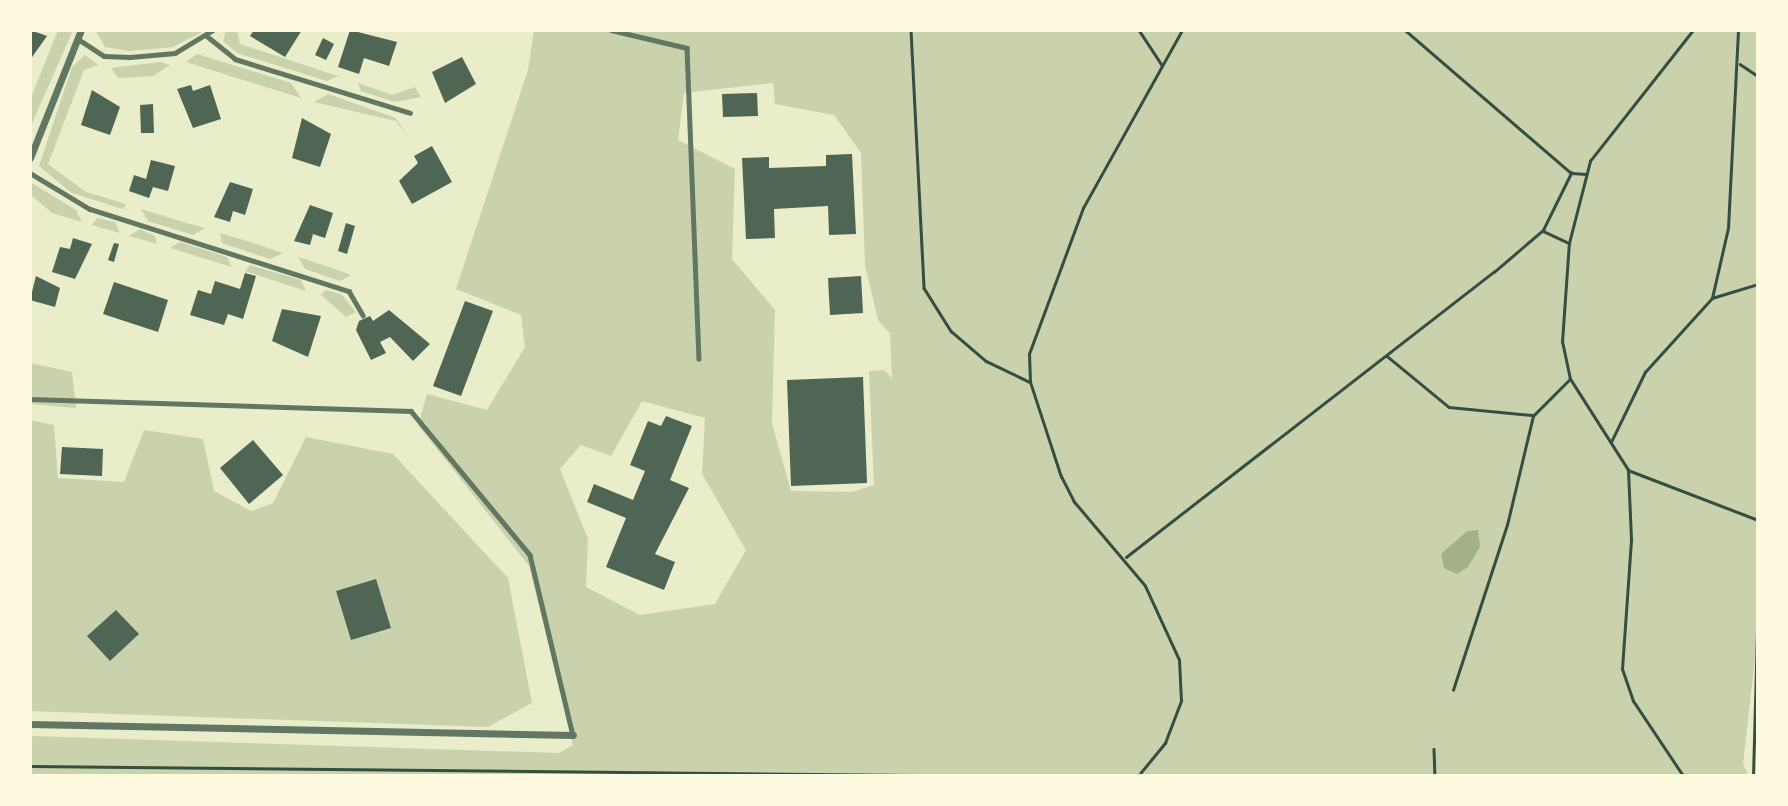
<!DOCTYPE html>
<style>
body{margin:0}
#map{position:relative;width:1788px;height:806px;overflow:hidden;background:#e9edc9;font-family:"Crimson Pro",serif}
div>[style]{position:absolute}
.green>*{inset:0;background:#cad2ad}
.water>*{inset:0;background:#a3b18a}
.building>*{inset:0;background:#4f6655}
.path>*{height:2.5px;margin:-1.25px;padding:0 1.25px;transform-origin:1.25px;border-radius:1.25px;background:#344e41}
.service>*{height:4.5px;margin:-2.25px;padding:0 2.25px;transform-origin:2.25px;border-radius:2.25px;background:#617663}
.minor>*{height:7px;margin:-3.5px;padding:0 3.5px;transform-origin:3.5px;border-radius:3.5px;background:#617663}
span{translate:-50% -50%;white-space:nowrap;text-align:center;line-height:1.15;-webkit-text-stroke:5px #fefae0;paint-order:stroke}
.frame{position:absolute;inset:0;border:32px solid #fefae0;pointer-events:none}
</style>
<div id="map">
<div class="green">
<div style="clip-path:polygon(58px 30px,73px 30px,30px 128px,30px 100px)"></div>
<div style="clip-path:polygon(95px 30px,206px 30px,173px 47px,129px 51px,105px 47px)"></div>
<div style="clip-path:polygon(226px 30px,237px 31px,240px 44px,338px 76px,327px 81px,237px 53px,223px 41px)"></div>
<div style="clip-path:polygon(evenodd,534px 30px,1758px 30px,1758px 632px,1743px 764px,1749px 776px,30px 776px,30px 736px,559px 753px,573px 745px,529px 566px,418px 425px,427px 394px,487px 410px,525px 347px,521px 315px,456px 289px,528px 70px,534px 30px,773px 83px,775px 104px,834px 115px,861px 153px,865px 265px,878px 320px,890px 334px,892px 378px,884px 370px,869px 371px,874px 485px,852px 492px,791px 491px,772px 423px,775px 310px,732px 259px,735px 169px,678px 140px,684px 93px,773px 83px,534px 30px,642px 401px,705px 418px,702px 474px,746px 550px,715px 604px,640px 615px,586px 587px,588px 539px,560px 469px,581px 445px,611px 456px,642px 401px)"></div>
<div style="clip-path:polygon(197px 54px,291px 83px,301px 98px,186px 62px)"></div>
<div style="clip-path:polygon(85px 55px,98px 65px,84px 70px,48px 164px,86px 192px,126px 204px,123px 209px,72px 193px,39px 166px,72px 67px)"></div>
<div style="clip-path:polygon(160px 62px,170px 65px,153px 76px,118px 78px,111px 68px)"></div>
<div style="clip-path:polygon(358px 83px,392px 95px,415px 87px,421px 97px,395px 102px,361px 91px)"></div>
<div style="clip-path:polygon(328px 94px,396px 118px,407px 136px,396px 121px,314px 102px)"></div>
<div style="clip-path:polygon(30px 182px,76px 210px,82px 222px,52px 213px,30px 194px)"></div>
<div style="clip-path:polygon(141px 209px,180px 221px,205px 228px,193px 235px,148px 221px)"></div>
<div style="clip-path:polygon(97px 218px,115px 222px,120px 233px,92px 225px)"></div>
<div style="clip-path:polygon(140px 229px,155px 236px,157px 244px,129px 236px)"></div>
<div style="clip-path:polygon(220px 233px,247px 241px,283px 253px,270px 259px,222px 243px)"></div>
<div style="clip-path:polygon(180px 242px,227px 257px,232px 267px,170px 248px)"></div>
<div style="clip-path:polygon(298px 257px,332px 268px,351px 275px,340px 281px,305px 269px)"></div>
<div style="clip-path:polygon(250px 265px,301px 280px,306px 291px,245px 271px)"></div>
<div style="clip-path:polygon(326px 290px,341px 294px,356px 312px,346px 317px,321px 295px)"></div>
<div style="clip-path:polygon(30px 363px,72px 372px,76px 408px,30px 404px)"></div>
<div style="clip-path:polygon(30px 420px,54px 425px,58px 478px,124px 482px,144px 430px,203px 439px,214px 491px,251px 511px,273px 503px,306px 437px,393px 454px,508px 578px,532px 703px,488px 727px,30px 711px)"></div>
</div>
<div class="water">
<div style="clip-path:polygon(1478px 530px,1480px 547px,1468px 567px,1457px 574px,1444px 568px,1441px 554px,1467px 531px)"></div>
</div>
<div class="building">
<div style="clip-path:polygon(30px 30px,47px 36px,30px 60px)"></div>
<div style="clip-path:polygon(254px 30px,302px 30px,285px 57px,250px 36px)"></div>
<div style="clip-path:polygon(350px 30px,397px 42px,389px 66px,364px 58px,359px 74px,338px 67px)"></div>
<div style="clip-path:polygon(323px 38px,334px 44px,326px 60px,315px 55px)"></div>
<div style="clip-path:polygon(462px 57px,476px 84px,445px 103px,432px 72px)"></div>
<div style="clip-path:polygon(191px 85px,193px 91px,210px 85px,221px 119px,193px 128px,177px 89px)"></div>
<div style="clip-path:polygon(92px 90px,120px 107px,110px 135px,81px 125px)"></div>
<div style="clip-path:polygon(757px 93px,758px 116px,723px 117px,722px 94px)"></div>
<div style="clip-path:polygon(153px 104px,154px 133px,141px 133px,140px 105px)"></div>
<div style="clip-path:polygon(302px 118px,331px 134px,320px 167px,292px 158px)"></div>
<div style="clip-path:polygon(432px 146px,452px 182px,412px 204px,399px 181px,418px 163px,414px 156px)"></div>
<div style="clip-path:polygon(852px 154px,856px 234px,829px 235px,828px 206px,774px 209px,775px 238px,746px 239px,742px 158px,769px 157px,769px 168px,826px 166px,826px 155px)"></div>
<div style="clip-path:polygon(151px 160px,175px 166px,168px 191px,153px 187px,149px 198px,129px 191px,134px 175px,146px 179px)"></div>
<div style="clip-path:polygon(230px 182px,253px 189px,245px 215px,233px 211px,230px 222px,214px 217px)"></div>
<div style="clip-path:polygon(310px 205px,333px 213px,325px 238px,313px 234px,310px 245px,294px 241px)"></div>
<div style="clip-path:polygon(346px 223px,355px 226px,347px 254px,338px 251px)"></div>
<div style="clip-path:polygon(73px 238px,92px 244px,75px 279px,52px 272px,60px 247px,70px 249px)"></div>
<div style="clip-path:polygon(114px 243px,119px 244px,114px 262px,108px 260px)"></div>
<div style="clip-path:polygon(245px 273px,256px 276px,243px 319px,228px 314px,224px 325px,190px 315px,198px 290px,211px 294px,215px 281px,240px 289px)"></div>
<div style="clip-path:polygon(36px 276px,60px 288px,55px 307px,30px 300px)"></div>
<div style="clip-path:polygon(861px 276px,863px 313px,830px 315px,828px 278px)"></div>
<div style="clip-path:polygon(114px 282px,168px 300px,158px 332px,103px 314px)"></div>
<div style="clip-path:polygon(465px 301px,493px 311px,461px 396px,433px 386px)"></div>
<div style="clip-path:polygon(282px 309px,321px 316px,308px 357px,272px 341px)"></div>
<div style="clip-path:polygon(389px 310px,430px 344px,413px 361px,390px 337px,380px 342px,386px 353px,371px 360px,356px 330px,359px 321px,370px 316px,373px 321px)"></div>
<div style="clip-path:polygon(863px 377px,867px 483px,791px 486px,787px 380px)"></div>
<div style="clip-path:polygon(666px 416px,692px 426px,670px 480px,689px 488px,655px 554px,675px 562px,664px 590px,606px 567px,626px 518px,587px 502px,594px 484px,633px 500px,645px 471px,630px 465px,648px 421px,661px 426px)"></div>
<div style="clip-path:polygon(253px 440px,283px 475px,249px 504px,220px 468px)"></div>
<div style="clip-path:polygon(62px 447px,103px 449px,102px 476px,60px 474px)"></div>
<div style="clip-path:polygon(376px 579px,391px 628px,351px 640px,336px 591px)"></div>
<div style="clip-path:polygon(116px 610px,139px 634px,110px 661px,87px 636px)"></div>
</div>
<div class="path">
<div style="left:911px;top:30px;width:258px;rotate:87.1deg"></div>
<div style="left:924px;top:288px;width:51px;rotate:57.9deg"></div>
<div style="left:951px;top:331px;width:46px;rotate:40.6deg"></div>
<div style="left:986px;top:361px;width:49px;rotate:25.5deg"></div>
<div style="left:1139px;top:30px;width:42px;rotate:56.7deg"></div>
<div style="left:1405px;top:30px;width:219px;rotate:40.7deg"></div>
<div style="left:1740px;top:64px;width:22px;rotate:34deg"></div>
<div style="left:1543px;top:231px;width:29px;rotate:25deg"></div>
<div style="left:1712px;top:298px;width:48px;rotate:-16.9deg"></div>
<div style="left:1387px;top:356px;width:80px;rotate:39.4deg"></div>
<div style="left:1449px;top:407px;width:83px;rotate:5.5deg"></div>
<div style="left:1611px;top:442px;width:78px;rotate:-64.1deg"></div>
<div style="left:1645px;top:372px;width:100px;rotate:-47.8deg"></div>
<div style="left:1712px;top:298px;width:72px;rotate:-77.1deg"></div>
<div style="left:1728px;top:228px;width:198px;rotate:-87.1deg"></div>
<div style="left:1628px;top:470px;width:139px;rotate:21deg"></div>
<div style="left:1126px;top:557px;width:465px;rotate:-37.8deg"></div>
<div style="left:1494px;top:272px;width:65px;rotate:-40.6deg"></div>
<div style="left:1543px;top:230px;width:64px;rotate:-63.8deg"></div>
<div style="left:1571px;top:173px;width:15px;rotate:4deg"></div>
<div style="left:1453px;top:690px;width:174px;rotate:-71.9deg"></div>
<div style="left:1507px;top:525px;width:112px;rotate:-76.6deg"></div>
<div style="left:1533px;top:416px;width:52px;rotate:-45deg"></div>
<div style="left:1434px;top:749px;width:27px;rotate:88deg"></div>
<div style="left:30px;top:766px;width:996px;rotate:0.58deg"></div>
<div style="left:1138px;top:776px;width:43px;rotate:-50.7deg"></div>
<div style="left:1165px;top:743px;width:45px;rotate:-69.1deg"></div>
<div style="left:1181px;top:701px;width:41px;rotate:-92.8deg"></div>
<div style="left:1179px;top:660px;width:81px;rotate:-114.7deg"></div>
<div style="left:1145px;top:586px;width:110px;rotate:-130.2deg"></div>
<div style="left:1074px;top:502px;width:28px;rotate:-117deg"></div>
<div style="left:1061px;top:477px;width:100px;rotate:-108.1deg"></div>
<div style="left:1030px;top:382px;width:28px;rotate:-92deg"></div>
<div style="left:1029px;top:354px;width:156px;rotate:-69.7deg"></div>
<div style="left:1083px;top:208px;width:204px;rotate:-60.9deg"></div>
<div style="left:1683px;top:776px;width:90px;rotate:-123.7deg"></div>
<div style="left:1633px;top:701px;width:34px;rotate:-109deg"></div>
<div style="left:1622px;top:669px;width:130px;rotate:-86deg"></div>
<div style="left:1631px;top:539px;width:69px;rotate:-92.5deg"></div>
<div style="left:1628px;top:470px;width:108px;rotate:-122.5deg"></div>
<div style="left:1570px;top:379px;width:38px;rotate:-102deg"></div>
<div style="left:1562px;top:342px;width:99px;rotate:-86deg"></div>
<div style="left:1569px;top:243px;width:85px;rotate:-75.6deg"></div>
<div style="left:1590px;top:161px;width:167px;rotate:-51.8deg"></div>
<div style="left:1753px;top:776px;width:176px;rotate:-88.4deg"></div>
</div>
<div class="service">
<div style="left:611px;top:30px;width:78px;rotate:13.3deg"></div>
<div style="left:687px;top:48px;width:311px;rotate:87.8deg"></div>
<div style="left:207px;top:36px;width:36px;rotate:39deg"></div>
<div style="left:235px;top:59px;width:183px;rotate:17.1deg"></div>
<div style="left:78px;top:39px;width:31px;rotate:33deg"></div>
<div style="left:104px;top:56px;width:26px;rotate:2deg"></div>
<div style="left:130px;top:57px;width:45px;rotate:-5.1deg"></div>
<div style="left:175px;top:53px;width:44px;rotate:-31.2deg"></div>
<div style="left:30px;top:173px;width:70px;rotate:31deg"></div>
<div style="left:90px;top:209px;width:272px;rotate:17.6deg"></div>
<div style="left:349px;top:291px;width:28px;rotate:60deg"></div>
<div style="left:30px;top:399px;width:381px;rotate:1.8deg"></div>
<div style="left:411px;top:411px;width:187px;rotate:50.4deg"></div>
<div style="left:530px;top:555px;width:185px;rotate:76.6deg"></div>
</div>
<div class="minor">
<div style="left:30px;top:158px;width:138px;rotate:-68.3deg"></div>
<div style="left:30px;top:724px;width:543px;rotate:1.16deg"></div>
</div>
<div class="frame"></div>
</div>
